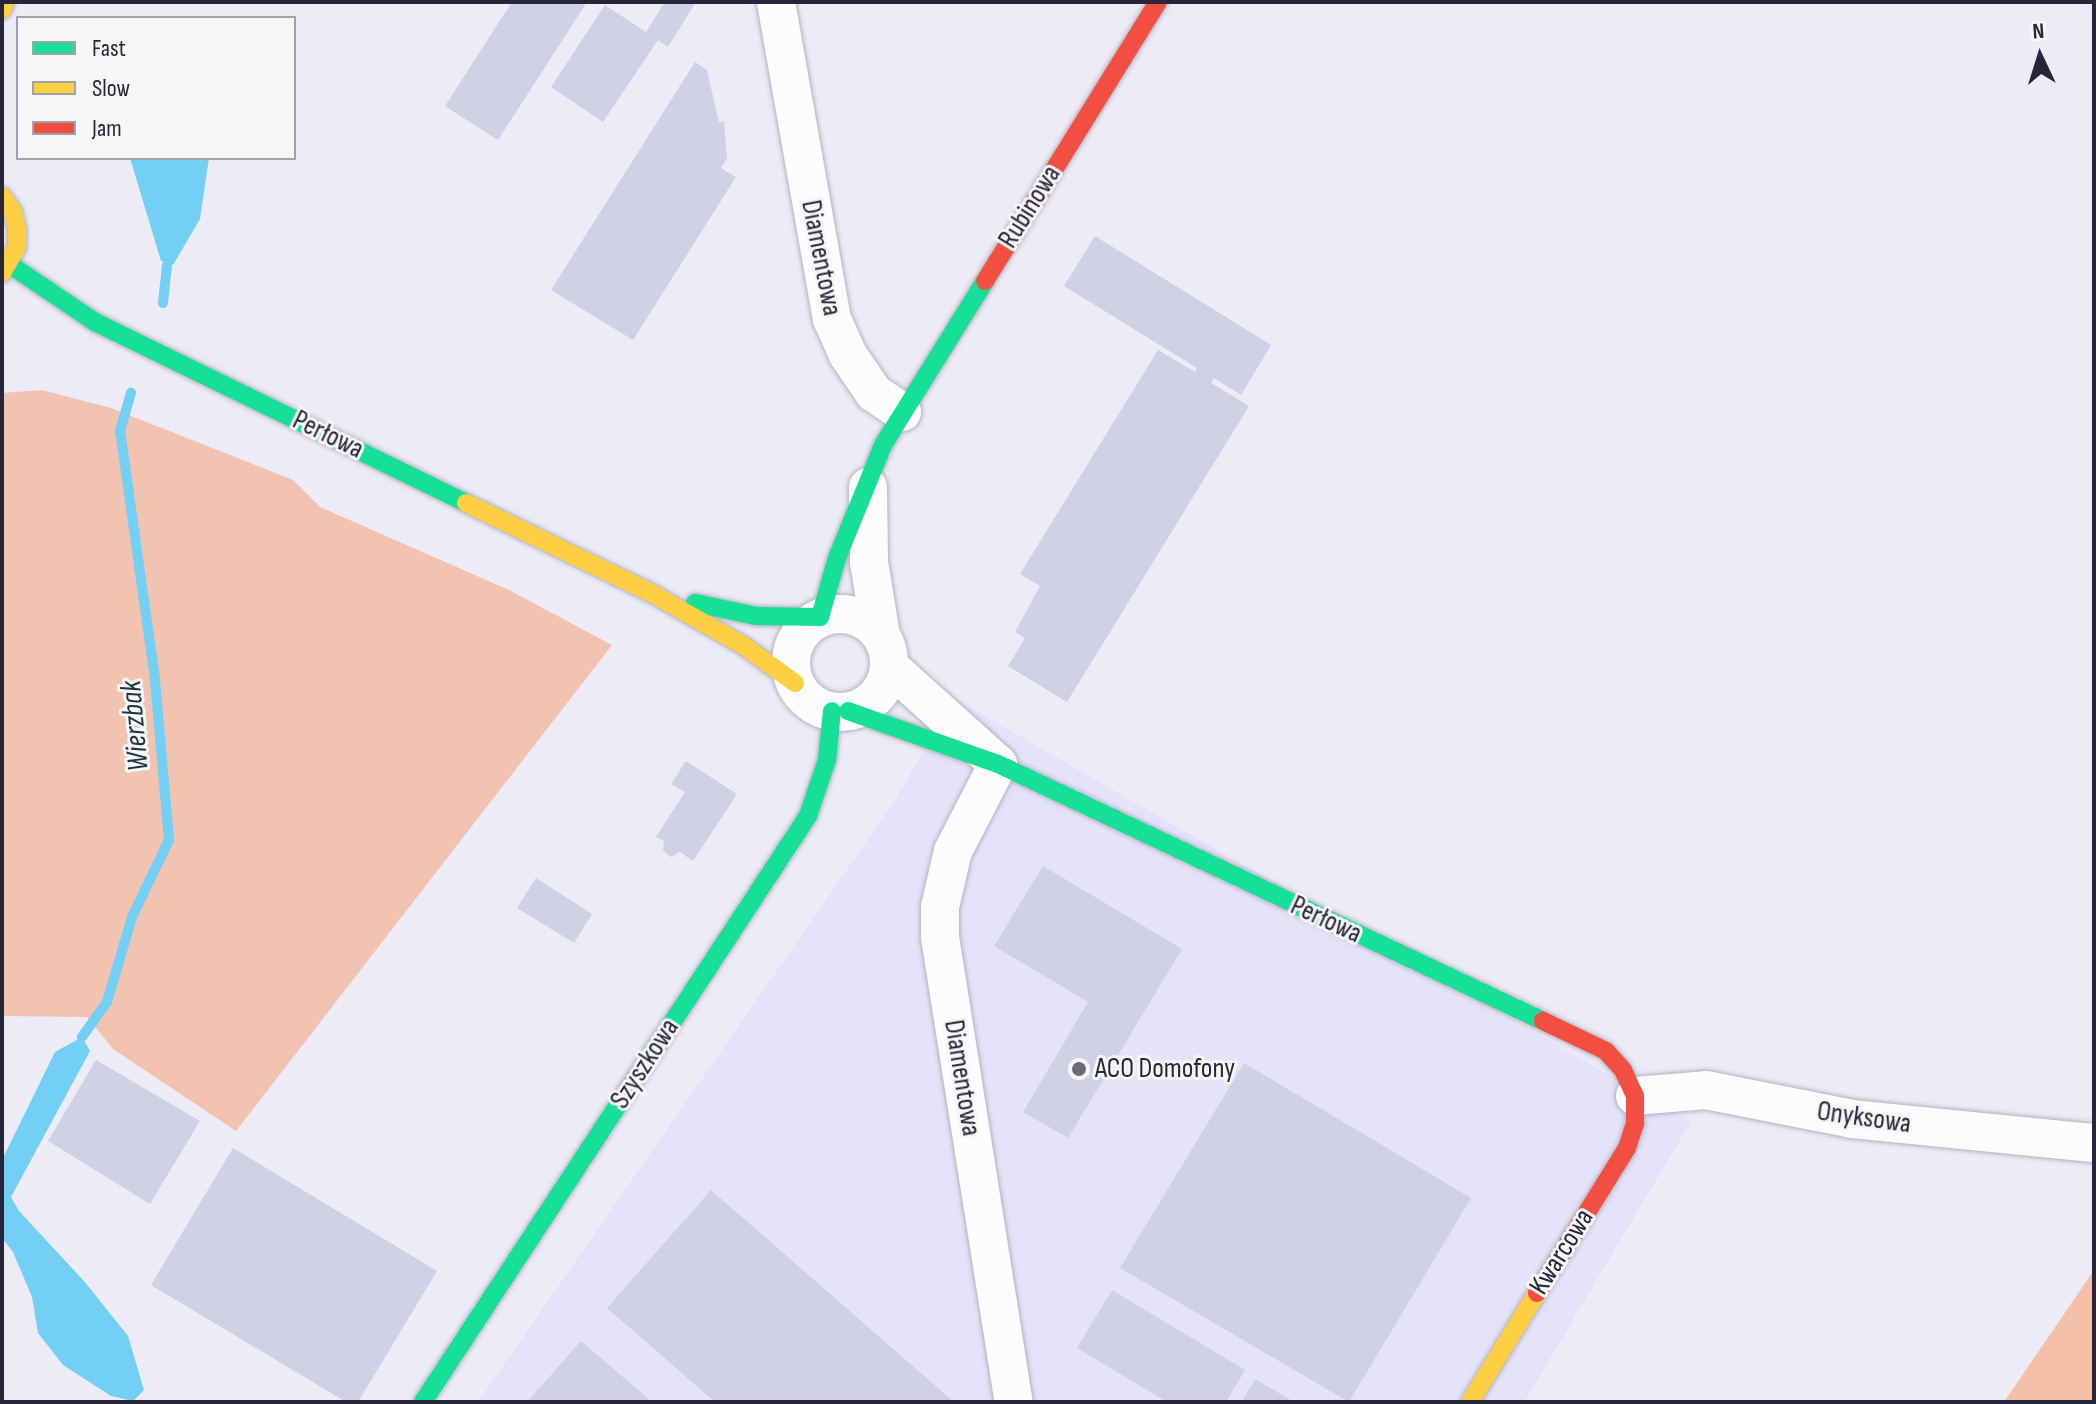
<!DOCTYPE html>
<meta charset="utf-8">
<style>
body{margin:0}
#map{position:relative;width:2096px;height:1404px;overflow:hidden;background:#ecebf6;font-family:"Sofia Sans Condensed",sans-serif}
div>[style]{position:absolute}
.built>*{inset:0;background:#e4e3fa}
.green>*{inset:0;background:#f1c3b0}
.forest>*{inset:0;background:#f4c0a8}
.water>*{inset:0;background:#74cff5}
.stream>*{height:10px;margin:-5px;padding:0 5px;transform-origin:5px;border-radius:5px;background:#74cff5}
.building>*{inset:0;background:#ced2e4}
.roads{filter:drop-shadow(0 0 2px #b4b3c1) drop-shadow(0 0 2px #b4b3c1)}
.street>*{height:38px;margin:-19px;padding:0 19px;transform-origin:19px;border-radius:19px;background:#fcfcfe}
.street>.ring{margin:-19px;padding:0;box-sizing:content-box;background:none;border:38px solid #fcfcfe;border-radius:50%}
.fast>*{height:18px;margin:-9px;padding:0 9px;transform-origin:9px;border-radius:9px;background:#16e098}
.slow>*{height:18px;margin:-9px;padding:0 9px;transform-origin:9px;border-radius:9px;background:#ffcf43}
.jam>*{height:18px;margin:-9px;padding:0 9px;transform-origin:9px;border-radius:9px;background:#f24e42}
.dots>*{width:22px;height:22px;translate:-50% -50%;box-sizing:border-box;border:4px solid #f6f6f6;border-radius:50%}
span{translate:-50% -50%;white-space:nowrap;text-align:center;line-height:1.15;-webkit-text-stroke:6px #f6f6f6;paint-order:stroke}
.street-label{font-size:28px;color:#272537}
.poi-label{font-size:28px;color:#272537}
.left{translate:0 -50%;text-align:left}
.water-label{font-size:30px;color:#1b3642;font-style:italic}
.frame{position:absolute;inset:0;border:4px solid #272537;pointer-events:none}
.legend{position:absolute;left:16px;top:16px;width:280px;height:144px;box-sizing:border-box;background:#f6f6f6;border:2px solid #a3a2aa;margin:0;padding:10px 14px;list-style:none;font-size:24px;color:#272537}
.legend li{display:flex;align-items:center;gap:16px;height:40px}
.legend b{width:40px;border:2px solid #a3a2aa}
.north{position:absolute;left:2000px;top:16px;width:80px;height:80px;-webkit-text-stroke:6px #f6f6f6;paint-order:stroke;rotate:356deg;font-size:22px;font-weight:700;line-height:32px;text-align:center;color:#272537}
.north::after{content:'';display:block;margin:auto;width:28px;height:36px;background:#272537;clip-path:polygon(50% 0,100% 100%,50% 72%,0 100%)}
</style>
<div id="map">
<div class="built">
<div style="clip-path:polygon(955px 699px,1691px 1122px,1524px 1402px,478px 1402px,891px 806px)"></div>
</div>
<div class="green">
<div style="clip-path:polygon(42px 390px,111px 408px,293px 480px,320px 507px,509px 590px,612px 645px,236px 1131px,113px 1049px,87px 1017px,2px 1016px,2px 393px)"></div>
</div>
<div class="forest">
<div style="clip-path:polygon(2094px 1270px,2094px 1402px,2004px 1402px)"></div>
</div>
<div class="water">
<div style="clip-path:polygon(130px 158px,209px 158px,200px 219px,173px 265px,161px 261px)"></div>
<div style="clip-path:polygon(82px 1037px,90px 1051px,11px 1197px,19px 1211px,84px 1281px,128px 1336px,144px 1390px,133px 1401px,111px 1396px,63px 1365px,38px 1333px,32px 1297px,13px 1252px,2px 1238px,2px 1160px,55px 1052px)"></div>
</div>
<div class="stream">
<div style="left:163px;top:303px;width:38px;rotate:-84deg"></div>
<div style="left:82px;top:1037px;width:43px;rotate:-54.5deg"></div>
<div style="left:107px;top:1002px;width:89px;rotate:-73.6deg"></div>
<div style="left:132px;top:917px;width:85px;rotate:-64.3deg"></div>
<div style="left:169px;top:840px;width:162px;rotate:-95deg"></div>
<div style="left:155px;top:679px;width:250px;rotate:-98deg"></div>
<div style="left:120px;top:431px;width:40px;rotate:-74deg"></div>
</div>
<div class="building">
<div style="clip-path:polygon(512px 2px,587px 2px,498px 140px,445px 106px)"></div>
<div style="clip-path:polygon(665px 2px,696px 2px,668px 47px,658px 40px,603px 122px,551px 87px,605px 5px,646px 32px)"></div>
<div style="clip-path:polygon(695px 62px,707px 70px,719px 123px,724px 121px,727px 158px,721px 168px,736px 177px,633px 340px,551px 290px)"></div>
<div style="clip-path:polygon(1095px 236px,1271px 345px,1241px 395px,1214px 378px,1211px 383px,1249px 406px,1067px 702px,1008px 666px,1025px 638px,1015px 632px,1040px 586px,1020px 574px,1158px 350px,1195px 372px,1197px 368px,1064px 286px)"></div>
<div style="clip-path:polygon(686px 761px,737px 794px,693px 861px,680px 852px,671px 857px,663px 851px,664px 841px,656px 837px,685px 792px,671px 784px)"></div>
<div style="clip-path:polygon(1043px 866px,1182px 949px,1068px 1138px,1023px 1112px,1088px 1002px,994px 946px)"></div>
<div style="clip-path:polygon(536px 878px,592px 914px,574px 943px,517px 908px)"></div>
<div style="clip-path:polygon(96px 1060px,200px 1121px,150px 1204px,48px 1141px)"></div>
<div style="clip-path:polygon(1244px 1063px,1471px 1198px,1349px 1402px,1120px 1268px)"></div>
<div style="clip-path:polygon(233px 1148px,437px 1271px,358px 1402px,346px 1402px,151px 1285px)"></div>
<div style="clip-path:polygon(711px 1190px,954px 1402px,715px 1402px,607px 1308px)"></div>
<div style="clip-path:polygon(1112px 1290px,1245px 1370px,1226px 1402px,1167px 1402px,1077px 1348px)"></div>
<div style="clip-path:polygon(581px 1341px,652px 1402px,527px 1402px)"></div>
<div style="clip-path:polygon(1255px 1379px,1294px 1402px,1242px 1402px)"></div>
</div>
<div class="roads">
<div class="street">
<div style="left:776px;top:2px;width:322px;rotate:80deg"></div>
<div style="left:832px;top:319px;width:39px;rotate:66deg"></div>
<div style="left:848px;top:355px;width:46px;rotate:55.6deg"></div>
<div style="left:874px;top:393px;width:34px;rotate:34deg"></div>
<div style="left:868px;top:487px;width:75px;rotate:89.2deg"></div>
<div style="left:869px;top:562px;width:74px;rotate:80.7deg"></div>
<div class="ring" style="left:791px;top:614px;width:60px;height:60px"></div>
<div style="left:889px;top:666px;width:147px;rotate:42deg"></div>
<div style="left:998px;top:764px;width:98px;rotate:117.3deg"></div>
<div style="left:953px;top:851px;width:57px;rotate:103.1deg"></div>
<div style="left:940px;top:907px;width:30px;rotate:90deg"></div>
<div style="left:940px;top:937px;width:471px;rotate:81deg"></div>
<div style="left:1635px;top:1096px;width:71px;rotate:-4.8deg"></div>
<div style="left:1706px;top:1090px;width:149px;rotate:11.2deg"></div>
<div style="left:1852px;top:1119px;width:243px;rotate:5.7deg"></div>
</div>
<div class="fast">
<div style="left:9px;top:264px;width:104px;rotate:34deg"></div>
<div style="left:95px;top:322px;width:413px;rotate:26deg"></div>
<div style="left:695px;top:603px;width:62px;rotate:12deg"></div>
<div style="left:756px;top:616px;width:64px;rotate:0.9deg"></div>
<div style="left:820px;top:617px;width:61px;rotate:-73.9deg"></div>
<div style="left:837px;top:558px;width:122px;rotate:-67.8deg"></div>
<div style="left:883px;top:445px;width:193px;rotate:-58.1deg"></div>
<div style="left:848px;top:711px;width:159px;rotate:19.5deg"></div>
<div style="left:998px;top:764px;width:603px;rotate:25.25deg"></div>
<div style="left:423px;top:1402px;width:701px;rotate:-56.7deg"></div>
<div style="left:808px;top:816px;width:59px;rotate:-71.3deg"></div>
<div style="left:827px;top:760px;width:49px;rotate:-84.2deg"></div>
</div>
<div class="slow">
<div style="left:2px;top:10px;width:9px;rotate:-69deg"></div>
<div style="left:2px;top:196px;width:19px;rotate:55deg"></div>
<div style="left:13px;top:212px;width:17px;rotate:77deg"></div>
<div style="left:17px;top:229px;width:18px;rotate:90deg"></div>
<div style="left:17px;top:247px;width:30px;rotate:120deg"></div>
<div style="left:466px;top:503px;width:208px;rotate:25.9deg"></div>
<div style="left:653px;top:594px;width:105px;rotate:29.7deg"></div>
<div style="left:744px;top:646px;width:63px;rotate:36deg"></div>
<div style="left:1470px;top:1402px;width:128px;rotate:-58.4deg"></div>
</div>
<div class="jam">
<div style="left:985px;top:281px;width:328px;rotate:-58.2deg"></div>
<div style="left:1537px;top:1293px;width:171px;rotate:-58.2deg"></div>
<div style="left:1627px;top:1148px;width:25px;rotate:-72deg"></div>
<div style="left:1635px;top:1124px;width:28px;rotate:-90deg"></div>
<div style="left:1635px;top:1096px;width:29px;rotate:-115deg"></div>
<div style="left:1623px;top:1070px;width:25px;rotate:-132deg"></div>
<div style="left:1606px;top:1051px;width:70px;rotate:-154.5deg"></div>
</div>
</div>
<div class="dots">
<div style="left:1079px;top:1069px;background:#6c6a7a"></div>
</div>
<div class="street-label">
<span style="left:1030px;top:207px;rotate:-58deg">Rubinowa</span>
<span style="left:821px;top:258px;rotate:79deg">Diamentowa</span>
<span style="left:328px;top:435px;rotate:26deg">Perłowa</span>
<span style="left:1326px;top:920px;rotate:25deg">Perłowa</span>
<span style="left:645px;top:1064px;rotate:-57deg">Szyszkowa</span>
<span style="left:962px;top:1078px;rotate:81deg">Diamentowa</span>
<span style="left:1864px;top:1118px;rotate:8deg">Onyksowa</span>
<span style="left:1562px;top:1252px;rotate:-58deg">Kwarcowa</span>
</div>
<div class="poi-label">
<span class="left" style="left:1095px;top:1069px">ACO Domofony</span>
</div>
<div class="water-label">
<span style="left:135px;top:726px;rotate:-95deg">Wierzbak</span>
</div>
<div class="frame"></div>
<ul class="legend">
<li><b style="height:10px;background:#16e098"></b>Fast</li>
<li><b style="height:10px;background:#ffcf43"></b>Slow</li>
<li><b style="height:10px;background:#f24e42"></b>Jam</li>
</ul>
<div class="north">N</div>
</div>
